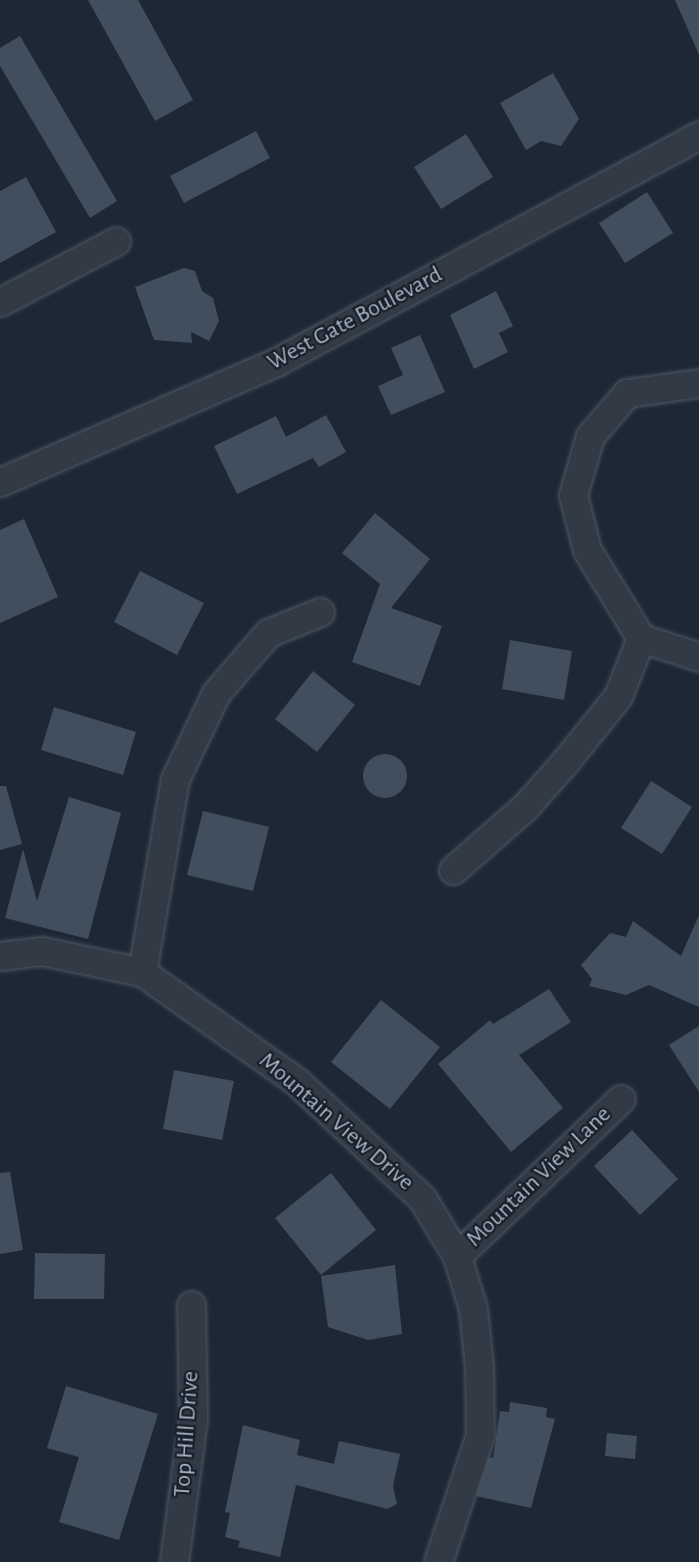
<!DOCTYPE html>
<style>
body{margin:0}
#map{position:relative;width:699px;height:1562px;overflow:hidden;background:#1e2835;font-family:"Alegreya Sans",sans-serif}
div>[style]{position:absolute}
.building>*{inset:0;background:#414e5d}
.round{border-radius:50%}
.roads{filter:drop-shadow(0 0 2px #4f5864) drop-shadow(0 0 2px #4f5864)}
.street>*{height:27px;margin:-13.5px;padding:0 13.5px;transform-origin:13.5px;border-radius:13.5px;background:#313a45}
span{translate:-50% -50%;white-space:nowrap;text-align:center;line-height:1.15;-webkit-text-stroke:4.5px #171f2a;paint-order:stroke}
.street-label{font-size:24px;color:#abb5c3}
</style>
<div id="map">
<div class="building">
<div style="clip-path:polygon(88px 0,138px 0,193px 100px,155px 121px)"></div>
<div style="clip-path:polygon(675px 0,699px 0,699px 55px)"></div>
<div style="clip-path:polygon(20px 36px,117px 201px,90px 218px,0 66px,0 48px)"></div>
<div style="clip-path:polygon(553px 73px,579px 119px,561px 146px,541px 141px,526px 150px,500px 103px)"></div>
<div style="clip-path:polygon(256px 131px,270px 158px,184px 203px,170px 176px)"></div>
<div style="clip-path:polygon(466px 134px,493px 177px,441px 209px,414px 167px)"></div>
<div style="clip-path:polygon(26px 177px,56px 232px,0 263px,0 191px)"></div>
<div style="clip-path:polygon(647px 192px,673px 233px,625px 263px,599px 223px)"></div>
<div style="clip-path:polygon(184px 268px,195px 271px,202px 291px,213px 298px,219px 321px,209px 341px,191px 332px,192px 343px,154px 340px,135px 287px)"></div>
<div style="clip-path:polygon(496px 291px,513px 326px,499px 333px,508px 352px,474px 369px,450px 315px)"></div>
<div style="clip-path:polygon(420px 335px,445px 392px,391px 415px,378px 386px,403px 375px,391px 348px)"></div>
<div style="clip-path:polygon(326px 415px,346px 452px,319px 467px,313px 458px,237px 494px,214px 446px,276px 416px,286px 437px)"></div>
<div style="clip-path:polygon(375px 513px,430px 559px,391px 608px,442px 626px,420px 686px,352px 662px,380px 584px,342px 553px)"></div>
<div style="clip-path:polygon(24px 519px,58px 597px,0 623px,0 530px)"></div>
<div style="clip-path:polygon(140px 571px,204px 603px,177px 655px,114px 622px)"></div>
<div style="clip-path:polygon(510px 640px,572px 651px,564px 700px,502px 689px)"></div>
<div style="clip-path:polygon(313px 671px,355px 705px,317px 752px,275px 719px)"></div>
<div style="clip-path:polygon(54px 707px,136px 732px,123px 775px,41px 750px)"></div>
<div class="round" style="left:363px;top:754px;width:44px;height:44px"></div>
<div style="clip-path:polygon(651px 781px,692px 807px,662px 854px,621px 828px)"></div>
<div style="clip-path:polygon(0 786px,6px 786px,22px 844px,0 850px)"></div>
<div style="clip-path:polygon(69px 797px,121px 813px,88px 939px,5px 918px,23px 849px,37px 901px)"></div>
<div style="clip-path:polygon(203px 811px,269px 827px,253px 891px,187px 875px)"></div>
<div style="clip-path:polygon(699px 915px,699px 1007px,649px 985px,626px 995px,589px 986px,592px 979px,581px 965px,610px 933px,626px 937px,633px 921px,681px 956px)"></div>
<div style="clip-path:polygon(549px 989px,571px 1022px,519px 1055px,563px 1108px,511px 1152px,438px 1064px,490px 1020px,493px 1024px)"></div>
<div style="clip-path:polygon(381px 1000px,440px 1047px,390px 1109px,331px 1062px)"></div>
<div style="clip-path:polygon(699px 1026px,699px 1092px,669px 1045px)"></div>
<div style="clip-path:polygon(174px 1070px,234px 1081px,222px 1140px,163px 1129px)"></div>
<div style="clip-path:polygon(632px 1130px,678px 1179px,640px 1215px,594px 1166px)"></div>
<div style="clip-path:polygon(10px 1172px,23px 1250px,0 1254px,0 1173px)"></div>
<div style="clip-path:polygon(331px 1173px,376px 1230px,321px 1275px,275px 1218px)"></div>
<div style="clip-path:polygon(35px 1253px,105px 1254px,104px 1299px,34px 1299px)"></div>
<div style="clip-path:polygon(395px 1265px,402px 1334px,368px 1340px,328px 1327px,321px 1276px)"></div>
<div style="clip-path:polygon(66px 1386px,158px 1414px,119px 1540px,59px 1522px,79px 1457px,47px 1448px)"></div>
<div style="clip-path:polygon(510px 1402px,547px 1408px,546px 1417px,555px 1419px,531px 1508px,476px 1496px,489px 1457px,493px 1458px,500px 1411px,509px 1412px)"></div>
<div style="clip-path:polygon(243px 1425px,300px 1440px,297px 1455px,334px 1464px,339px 1441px,400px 1454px,393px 1486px,397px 1504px,387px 1509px,296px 1485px,280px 1557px,238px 1547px,240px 1541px,225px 1537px,230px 1513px,225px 1512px)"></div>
<div style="clip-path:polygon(607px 1433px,637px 1436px,635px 1459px,605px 1456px)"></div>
</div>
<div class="roads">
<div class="street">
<div style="left:0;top:302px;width:131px;rotate:-27.7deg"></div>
<div style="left:699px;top:383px;width:73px;rotate:172.1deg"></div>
<div style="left:627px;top:393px;width:57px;rotate:130.7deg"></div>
<div style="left:590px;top:436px;width:61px;rotate:106.1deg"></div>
<div style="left:573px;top:495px;width:57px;rotate:75.7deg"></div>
<div style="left:587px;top:550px;width:103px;rotate:58.5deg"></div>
<div style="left:641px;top:638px;width:61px;rotate:18.1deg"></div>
<div style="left:0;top:482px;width:301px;rotate:-23.5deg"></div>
<div style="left:276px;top:362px;width:480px;rotate:-28.2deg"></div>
<div style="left:453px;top:870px;width:96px;rotate:-41.2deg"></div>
<div style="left:525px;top:807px;width:60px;rotate:-48.4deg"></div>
<div style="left:565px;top:762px;width:85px;rotate:-51.2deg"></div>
<div style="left:618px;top:696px;width:62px;rotate:-68.4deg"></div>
<div style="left:0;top:956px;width:42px;rotate:-6.8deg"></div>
<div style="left:42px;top:951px;width:102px;rotate:11.9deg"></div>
<div style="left:142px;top:972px;width:189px;rotate:35.3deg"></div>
<div style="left:296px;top:1081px;width:172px;rotate:42.9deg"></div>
<div style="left:422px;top:1198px;width:68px;rotate:58.9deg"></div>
<div style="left:457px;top:1256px;width:55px;rotate:73.2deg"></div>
<div style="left:473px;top:1309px;width:58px;rotate:84.1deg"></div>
<div style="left:479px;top:1367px;width:68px;rotate:89.2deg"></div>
<div style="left:480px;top:1435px;width:134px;rotate:108.3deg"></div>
<div style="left:142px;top:972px;width:196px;rotate:-80.3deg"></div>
<div style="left:175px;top:779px;width:95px;rotate:-64.5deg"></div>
<div style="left:216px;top:693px;width:79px;rotate:-49.1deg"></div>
<div style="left:268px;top:633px;width:56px;rotate:-22deg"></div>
<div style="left:457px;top:1256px;width:227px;rotate:-43.8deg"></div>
<div style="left:174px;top:1562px;width:145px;rotate:-82.5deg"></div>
<div style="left:193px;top:1418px;width:113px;rotate:-91deg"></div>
</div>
</div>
<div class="street-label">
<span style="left:355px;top:319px;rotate:-28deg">West Gate Boulevard</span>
<span style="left:336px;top:1122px;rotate:41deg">Mountain View Drive</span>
<span style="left:539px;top:1177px;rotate:-44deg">Mountain View Lane</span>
<span style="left:187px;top:1434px;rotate:-86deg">Top Hill Drive</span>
</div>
</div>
